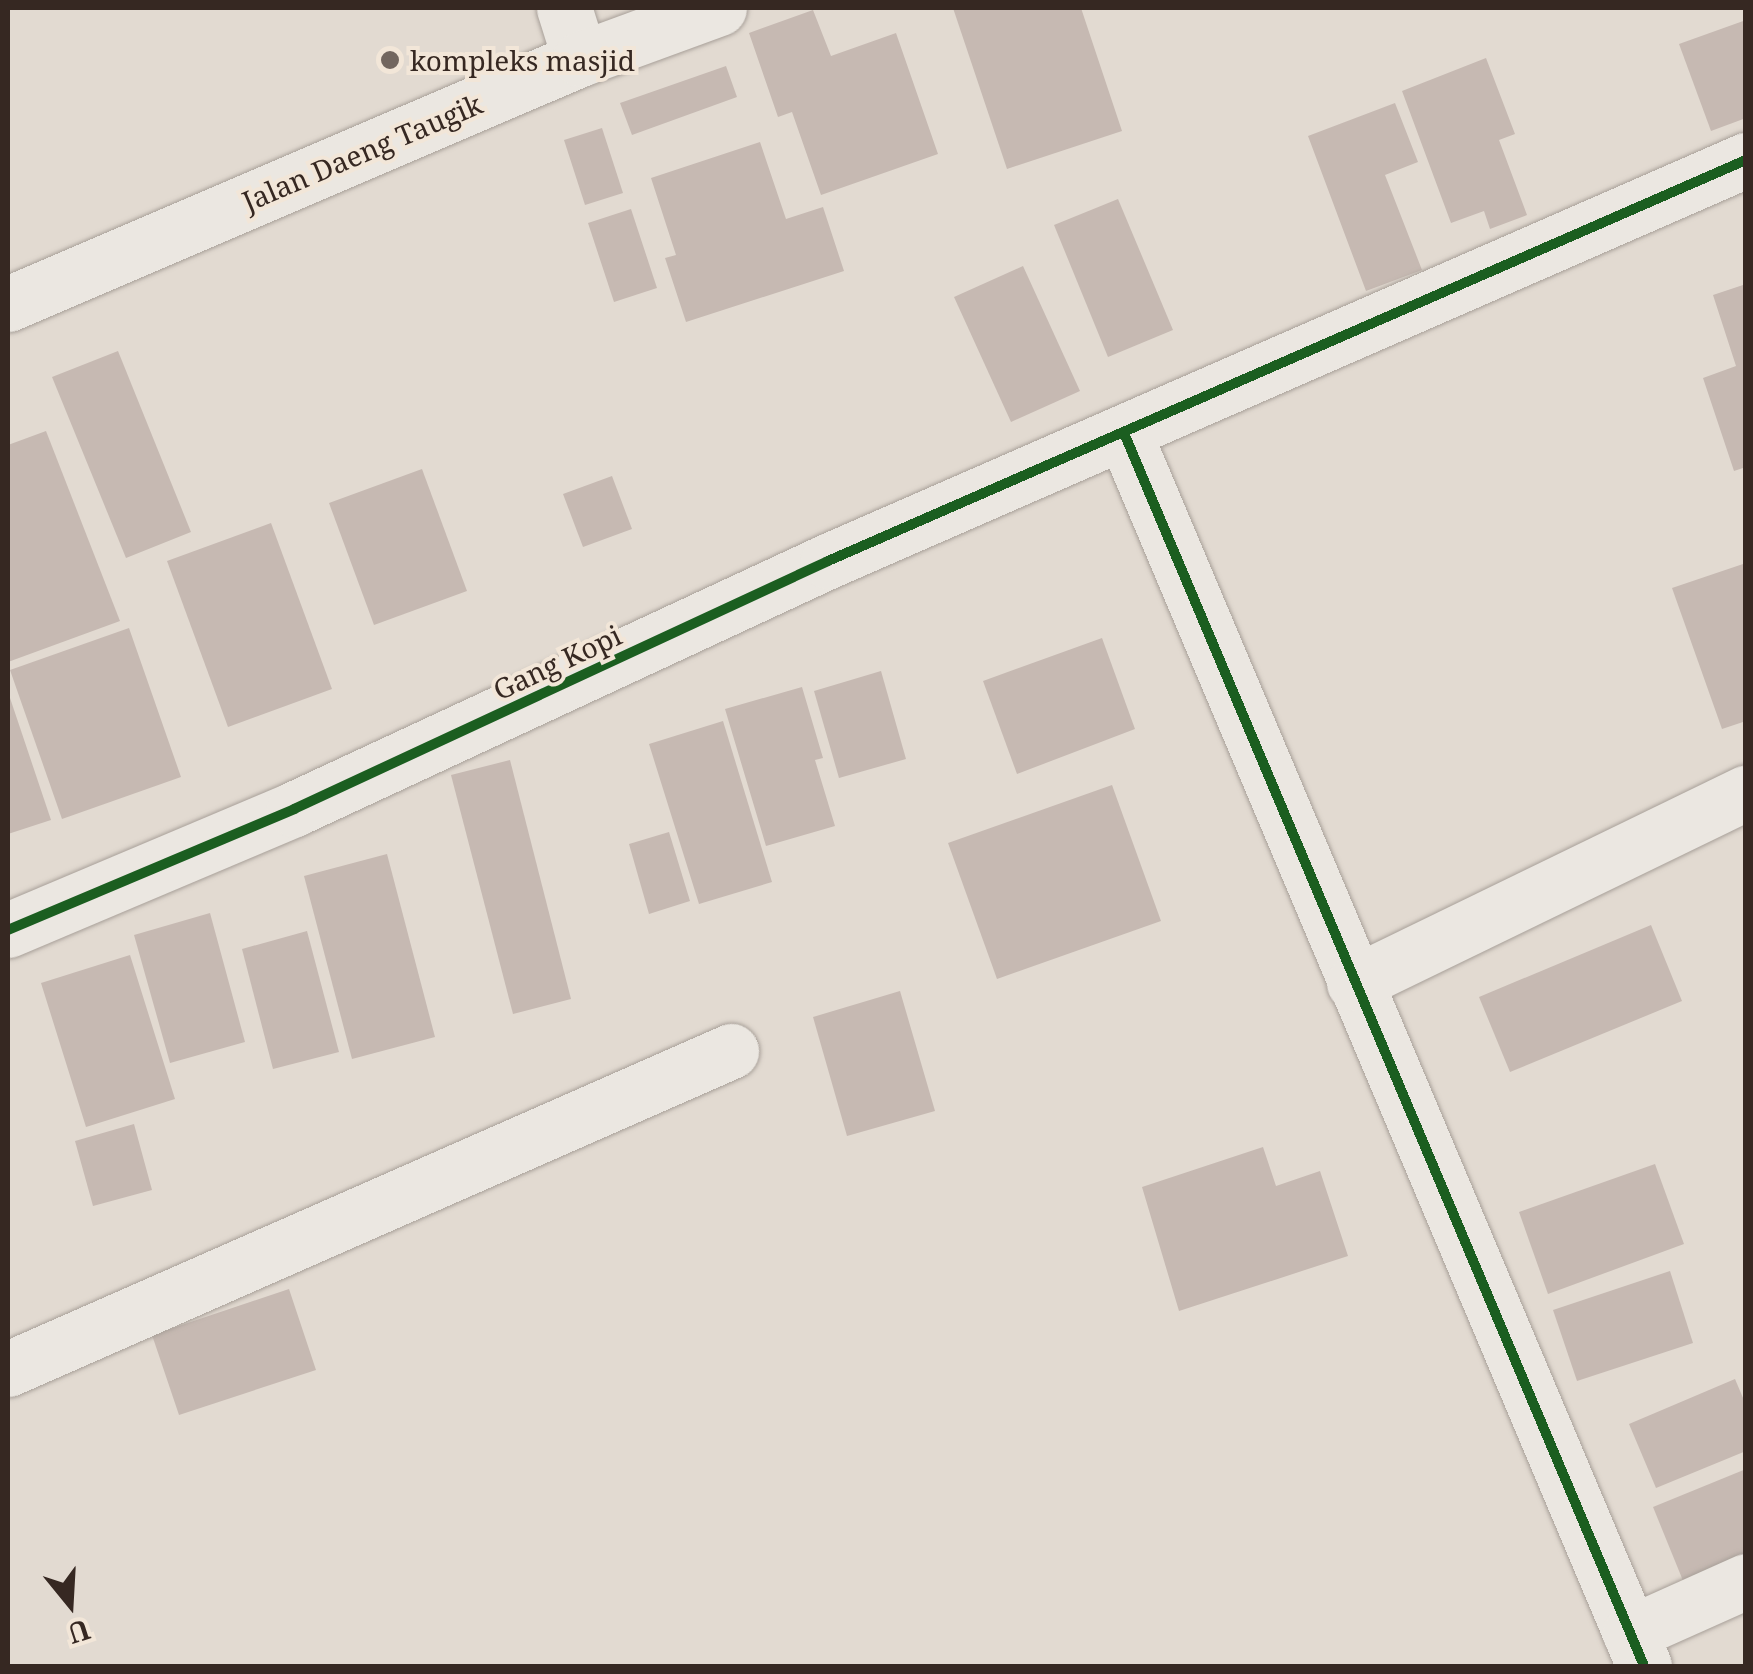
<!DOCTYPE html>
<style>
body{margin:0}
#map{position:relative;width:1753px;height:1674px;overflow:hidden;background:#e2dad1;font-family:"Noto Serif",serif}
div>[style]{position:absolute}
.building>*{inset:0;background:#c6b9b2}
.roads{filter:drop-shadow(0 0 2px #a8a099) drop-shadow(0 0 2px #a8a099)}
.minor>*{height:55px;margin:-27.5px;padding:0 27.5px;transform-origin:27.5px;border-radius:27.5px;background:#ebe7e1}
.cycleway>*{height:10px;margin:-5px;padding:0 5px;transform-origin:5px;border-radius:5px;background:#1b5e20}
.dots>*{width:28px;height:28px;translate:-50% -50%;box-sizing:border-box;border:5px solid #f2e6d8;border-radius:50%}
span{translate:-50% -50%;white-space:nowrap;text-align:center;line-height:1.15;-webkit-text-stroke:8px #f2e6d8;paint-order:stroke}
.poi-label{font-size:28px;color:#362822}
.left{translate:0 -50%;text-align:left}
.street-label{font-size:28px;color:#362822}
.frame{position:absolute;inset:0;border:10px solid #362822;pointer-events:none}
.north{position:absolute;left:20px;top:1554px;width:100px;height:100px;-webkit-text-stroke:8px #f2e6d8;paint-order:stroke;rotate:162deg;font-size:28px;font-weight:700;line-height:40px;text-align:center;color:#362822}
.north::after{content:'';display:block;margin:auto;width:35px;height:45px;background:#362822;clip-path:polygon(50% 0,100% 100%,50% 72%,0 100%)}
</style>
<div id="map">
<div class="building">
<div style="clip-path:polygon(953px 8px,1081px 8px,1122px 131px,1007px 169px)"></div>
<div style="clip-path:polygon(813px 10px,831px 56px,896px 33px,938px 154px,821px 195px,792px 112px,778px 117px,749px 33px)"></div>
<div style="clip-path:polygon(1746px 20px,1746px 118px,1711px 131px,1679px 44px)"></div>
<div style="clip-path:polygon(1486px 58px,1515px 134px,1499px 140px,1527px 215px,1490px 229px,1484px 211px,1451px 223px,1402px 91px)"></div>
<div style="clip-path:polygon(726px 66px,737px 97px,632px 135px,620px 103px)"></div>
<div style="clip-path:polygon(1395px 103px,1418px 162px,1385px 175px,1422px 270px,1366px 291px,1308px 136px)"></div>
<div style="clip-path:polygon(602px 128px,623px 193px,585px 205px,564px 140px)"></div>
<div style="clip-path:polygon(760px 142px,786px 219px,823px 207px,844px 271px,686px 322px,665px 258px,676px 255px,651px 178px)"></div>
<div style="clip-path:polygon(1118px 199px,1173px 330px,1108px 357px,1054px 225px)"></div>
<div style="clip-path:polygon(631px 209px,657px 288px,614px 302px,588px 223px)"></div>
<div style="clip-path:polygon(1023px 266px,1080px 391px,1011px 422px,954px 297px)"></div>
<div style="clip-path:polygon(1746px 284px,1746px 467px,1734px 471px,1703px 378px,1736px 366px,1713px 295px)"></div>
<div style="clip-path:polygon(118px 351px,191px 532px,126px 558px,52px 377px)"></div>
<div style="clip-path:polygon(46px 431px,120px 621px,8px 662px,8px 445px)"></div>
<div style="clip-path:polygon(422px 469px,467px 591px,374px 625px,329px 503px)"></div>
<div style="clip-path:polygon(612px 476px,632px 529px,583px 547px,563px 494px)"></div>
<div style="clip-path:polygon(271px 523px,332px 689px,228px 727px,167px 561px)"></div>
<div style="clip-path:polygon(1746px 563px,1746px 721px,1722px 729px,1672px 588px)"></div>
<div style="clip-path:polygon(129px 628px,181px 777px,62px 819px,10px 670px)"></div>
<div style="clip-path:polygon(1102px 638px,1135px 729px,1017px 774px,983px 681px)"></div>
<div style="clip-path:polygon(881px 671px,906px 759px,839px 778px,814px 691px)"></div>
<div style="clip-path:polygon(802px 687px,823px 758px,815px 760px,835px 826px,766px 846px,725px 709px)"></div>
<div style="clip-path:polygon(8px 692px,51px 820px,8px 834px)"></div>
<div style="clip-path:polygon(723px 721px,772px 882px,699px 904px,649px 744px)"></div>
<div style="clip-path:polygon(510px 760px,571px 999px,513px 1014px,451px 775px)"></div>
<div style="clip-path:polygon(1112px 785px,1161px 921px,997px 979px,948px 843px)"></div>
<div style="clip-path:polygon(669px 832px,690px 901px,649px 914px,629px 844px)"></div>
<div style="clip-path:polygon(387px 854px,435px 1037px,352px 1059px,304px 876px)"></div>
<div style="clip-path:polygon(210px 913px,245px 1042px,170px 1063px,134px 935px)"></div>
<div style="clip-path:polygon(1651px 925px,1682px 1001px,1510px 1072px,1479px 997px)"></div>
<div style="clip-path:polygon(307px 931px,339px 1052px,273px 1069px,242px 949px)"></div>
<div style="clip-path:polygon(130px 955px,175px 1099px,86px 1127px,41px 983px)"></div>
<div style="clip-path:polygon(900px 991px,935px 1111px,847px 1136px,813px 1017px)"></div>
<div style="clip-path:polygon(134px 1124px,152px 1190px,93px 1206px,75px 1141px)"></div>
<div style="clip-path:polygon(1263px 1147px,1276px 1186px,1320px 1171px,1348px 1256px,1179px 1311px,1142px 1187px)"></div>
<div style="clip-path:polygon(1655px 1164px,1684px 1244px,1548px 1294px,1519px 1212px)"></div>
<div style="clip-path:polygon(1670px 1271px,1693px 1343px,1577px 1381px,1553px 1310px)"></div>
<div style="clip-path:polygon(289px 1289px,316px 1370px,179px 1415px,152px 1335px)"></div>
<div style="clip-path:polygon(1735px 1379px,1746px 1405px,1746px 1451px,1656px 1488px,1629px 1424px)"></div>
<div style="clip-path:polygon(1746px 1469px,1746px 1569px,1688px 1593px,1653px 1507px)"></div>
</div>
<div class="roads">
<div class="minor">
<div style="left:564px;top:8px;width:53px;rotate:72.6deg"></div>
<div style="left:8px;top:304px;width:622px;rotate:-23.19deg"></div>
<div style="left:580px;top:59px;width:148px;rotate:-20.1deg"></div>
<div style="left:1124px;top:433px;width:1338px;rotate:67.13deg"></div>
<div style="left:8px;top:930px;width:311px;rotate:-22.9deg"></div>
<div style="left:294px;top:809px;width:589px;rotate:-24.91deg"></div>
<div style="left:828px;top:561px;width:1002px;rotate:-23.6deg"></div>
<div style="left:1354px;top:983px;width:436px;rotate:-25.9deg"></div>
<div style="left:8px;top:1369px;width:790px;rotate:-23.74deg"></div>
<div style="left:1630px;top:1633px;width:127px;rotate:-24.1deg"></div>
</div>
</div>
<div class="cycleway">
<div style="left:1124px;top:433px;width:1338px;rotate:67.13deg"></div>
<div style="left:8px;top:930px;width:311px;rotate:-22.9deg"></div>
<div style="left:294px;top:809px;width:589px;rotate:-24.91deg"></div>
<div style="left:828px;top:561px;width:1002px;rotate:-23.6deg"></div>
</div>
<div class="dots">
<div style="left:390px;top:60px;background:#72665f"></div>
</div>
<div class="poi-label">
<span class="left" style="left:410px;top:60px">kompleks masjid</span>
</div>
<div class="street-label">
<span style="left:362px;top:152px;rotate:-23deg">Jalan Daeng Taugik</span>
<span style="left:557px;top:662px;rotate:-25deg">Gang Kopi</span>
</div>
<div class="frame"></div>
<div class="north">U</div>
</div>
